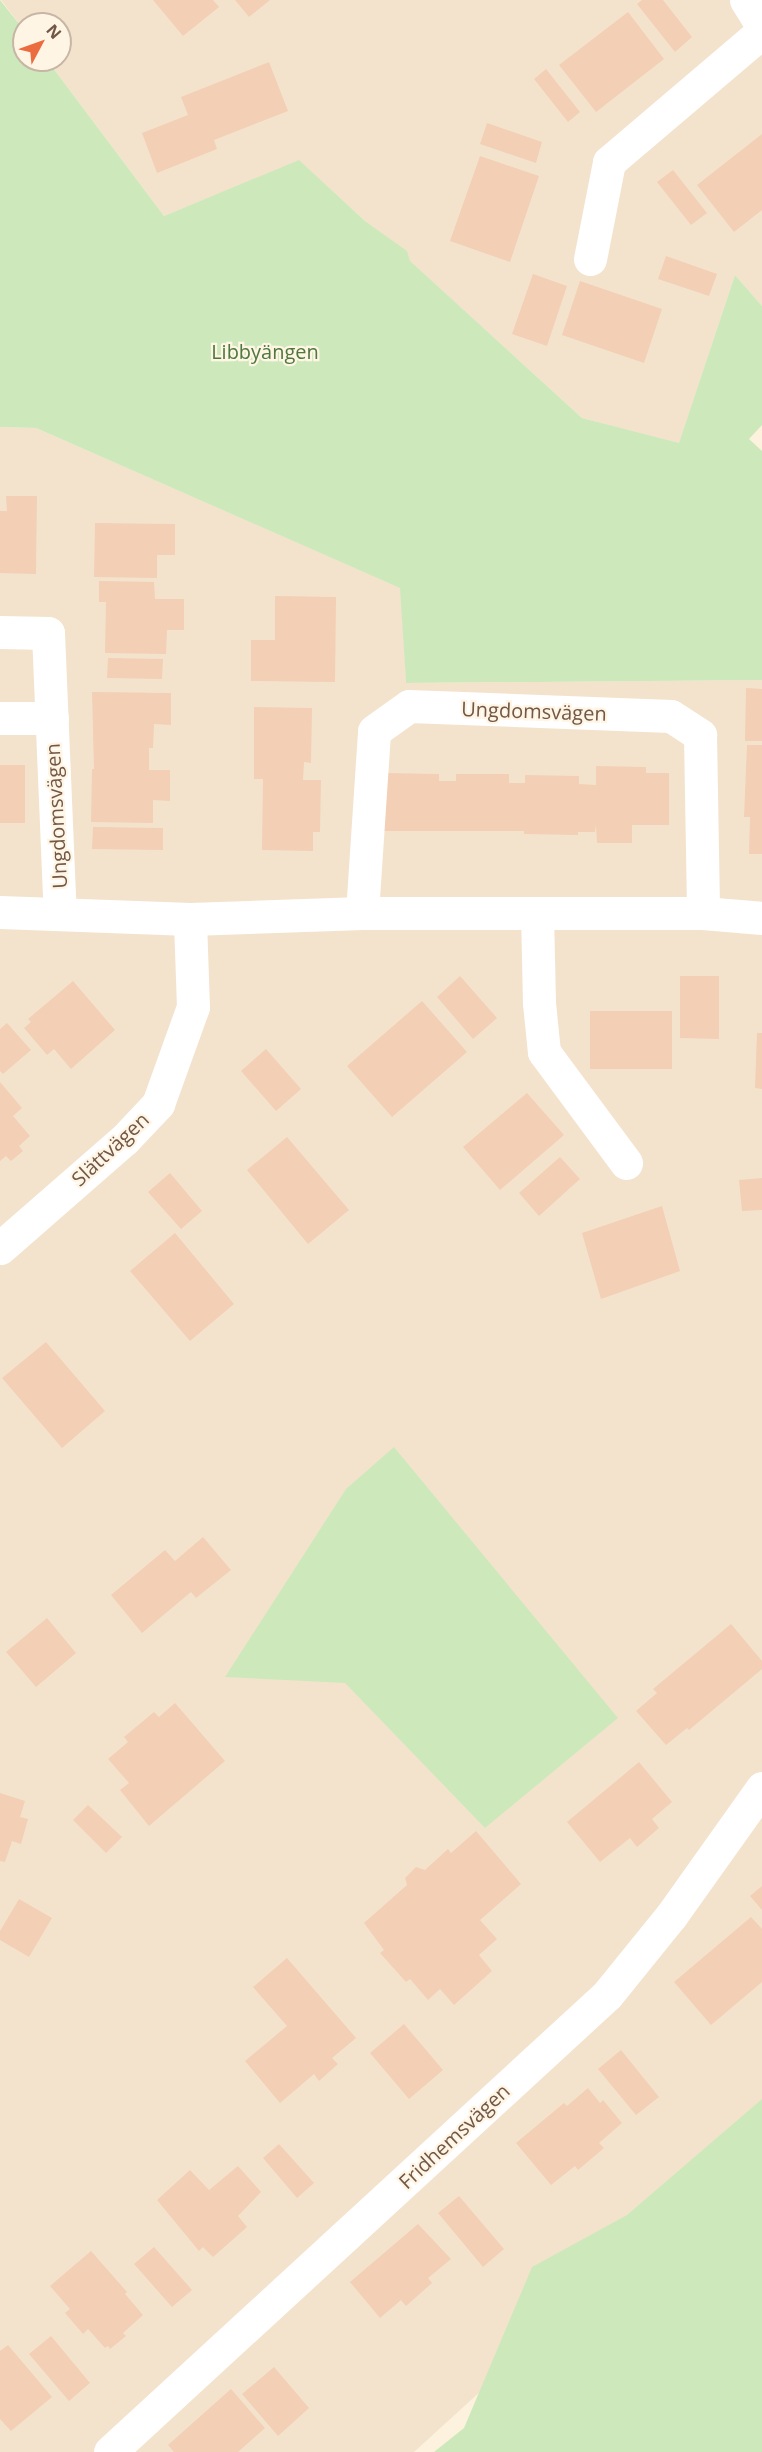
<!DOCTYPE html>
<html>
<head>
<meta charset="utf-8">
<style>
  body { margin:0 }
  #map { position:relative; width:762px; height:2452px; overflow:hidden; background:#fcf2dd; font-family:"Open Sans",sans-serif }
  div>[style] { position:absolute }
  .residential>* { inset:0; background:#f4e3cc }
  .green>* { inset:0; background:#cde9bc }
  .building>* { inset:0; background:#f2cfb5 }
  .minor>* { height:33px; margin:-16.5px; padding:0 16.5px; transform-origin:16.5px; border-radius:16.5px; background:#fff }
  span { translate:-50% -50%; white-space:nowrap; text-align:center; line-height:1.15; -webkit-text-stroke:4.5px #fff5e4; paint-order:stroke }
  .park-label { font-size:20px; color:#4d783e }
  .street-label { font-size:20px; color:#725746 }
  .north { position:absolute; left:12px; top:12px; width:60px; height:60px; box-sizing:border-box; background:#fff5e4; border:2px solid #c7b6a5; border-radius:50%; rotate:49deg; font-size:16px; font-weight:700; line-height:24px; text-align:center; color:#725746 }
  .north::after { content:''; display:block; margin:auto; width:21px; height:27px; background:#ea6c3f; clip-path:polygon(50% 0,100% 100%,50% 72%,0 100%) }
</style>
</head>
<body>
<div id="map">
  <div class="residential">
    <i style="clip-path:polygon(1px 0,762px 0,762px 306px,735px 275px,679px 444px,582px 418px,299px 161px,164px 216px,47px 60px,60px 60px,60px 24px,24px 24px,24px 30px)"></i>
    <i style="clip-path:polygon(0 427px,36px 428px,401px 588px,406px 683px,762px 680px,762px 2135px,414px 2452px,0 2452px)"></i>
  </div>
  <div class="green">
    <i style="clip-path:polygon(0 0,24px 30px,24px 60px,47px 60px,164px 216px,299px 160px,365px 221px,407px 251px,410px 261px,582px 418px,679px 443px,735px 275px,762px 306px,762px 425px,749px 439px,762px 451px,762px 680px,406px 683px,400px 588px,36px 428px,0 427px)"></i>
    <i style="clip-path:polygon(394px 1447px,618px 1718px,485px 1828px,345px 1683px,225px 1677px,346px 1489px)"></i>
    <i style="clip-path:polygon(762px 2099px,762px 2452px,434px 2452px,464px 2428px,532px 2267px,627px 2215px)"></i>
  </div>
  <div class="building">
    <i style="clip-path:polygon(153px 0,213px 0,219px 7px,183px 36px)"></i>
    <i style="clip-path:polygon(235px 0,270px 0,249px 17px)"></i>
    <i style="clip-path:polygon(642px 0,663px 0,692px 37px,675px 52px,637px 4px)"></i>
    <i style="clip-path:polygon(628px 12px,664px 59px,596px 112px,559px 65px)"></i>
    <i style="clip-path:polygon(269px 62px,288px 111px,214px 140px,217px 149px,157px 173px,142px 133px,188px 115px,181px 97px)"></i>
    <i style="clip-path:polygon(546px 69px,580px 112px,568px 122px,534px 79px)"></i>
    <i style="clip-path:polygon(487px 123px,542px 142px,536px 163px,480px 144px)"></i>
    <i style="clip-path:polygon(762px 134px,762px 210px,734px 232px,697px 185px)"></i>
    <i style="clip-path:polygon(480px 156px,539px 176px,510px 262px,450px 241px)"></i>
    <i style="clip-path:polygon(673px 170px,707px 213px,691px 225px,657px 182px)"></i>
    <i style="clip-path:polygon(666px 256px,717px 274px,709px 296px,658px 279px)"></i>
    <i style="clip-path:polygon(533px 274px,567px 286px,547px 346px,512px 334px)"></i>
    <i style="clip-path:polygon(580px 281px,662px 309px,644px 363px,562px 335px)"></i>
    <i style="clip-path:polygon(6px 496px,37px 496px,36px 574px,0 573px,0 511px,7px 511px)"></i>
    <i style="clip-path:polygon(95px 523px,175px 524px,175px 555px,157px 555px,157px 578px,94px 577px)"></i>
    <i style="clip-path:polygon(99px 581px,154px 582px,155px 599px,184px 599px,184px 630px,167px 630px,166px 654px,105px 653px,106px 602px,99px 602px)"></i>
    <i style="clip-path:polygon(275px 596px,336px 597px,335px 682px,251px 681px,251px 640px,275px 640px)"></i>
    <i style="clip-path:polygon(108px 658px,163px 659px,162px 679px,107px 678px)"></i>
    <i style="clip-path:polygon(746px 688px,762px 689px,762px 741px,745px 741px)"></i>
    <i style="clip-path:polygon(92px 692px,171px 693px,171px 725px,154px 724px,153px 748px,149px 748px,149px 770px,170px 770px,170px 801px,153px 800px,153px 823px,91px 822px,92px 769px,94px 769px)"></i>
    <i style="clip-path:polygon(254px 707px,312px 708px,311px 763px,304px 762px,303px 780px,321px 780px,320px 832px,313px 832px,313px 851px,262px 850px,263px 779px,254px 779px)"></i>
    <i style="clip-path:polygon(747px 745px,762px 745px,762px 854px,749px 854px,750px 817px,744px 817px)"></i>
    <i style="clip-path:polygon(0 765px,25px 765px,25px 823px,0 823px)"></i>
    <i style="clip-path:polygon(596px 766px,646px 767px,646px 773px,669px 773px,669px 825px,632px 825px,632px 843px,597px 843px,596px 825px,595px 832px,578px 832px,578px 835px,524px 834px,524px 831px,384px 831px,384px 773px,439px 774px,439px 781px,456px 781px,456px 774px,509px 774px,509px 783px,525px 783px,525px 775px,579px 776px,579px 784px,596px 785px)"></i>
    <i style="clip-path:polygon(93px 827px,163px 828px,163px 850px,92px 849px)"></i>
    <i style="clip-path:polygon(460px 976px,497px 1018px,473px 1039px,437px 997px)"></i>
    <i style="clip-path:polygon(680px 976px,719px 976px,719px 1039px,680px 1038px)"></i>
    <i style="clip-path:polygon(73px 981px,115px 1030px,71px 1069px,54px 1049px,47px 1055px,24px 1028px,31px 1022px,28px 1019px)"></i>
    <i style="clip-path:polygon(422px 1001px,467px 1052px,392px 1117px,347px 1066px)"></i>
    <i style="clip-path:polygon(590px 1011px,672px 1011px,672px 1069px,590px 1069px)"></i>
    <i style="clip-path:polygon(7px 1023px,31px 1050px,3px 1074px,0 1071px,0 1029px)"></i>
    <i style="clip-path:polygon(757px 1033px,762px 1033px,762px 1089px,755px 1088px)"></i>
    <i style="clip-path:polygon(266px 1049px,301px 1089px,276px 1111px,241px 1071px)"></i>
    <i style="clip-path:polygon(0 1082px,22px 1108px,13px 1116px,30px 1136px,19px 1146px,23px 1151px,11px 1161px,6px 1156px,0 1161px)"></i>
    <i style="clip-path:polygon(527px 1093px,564px 1135px,500px 1190px,463px 1147px)"></i>
    <i style="clip-path:polygon(287px 1137px,349px 1210px,308px 1244px,247px 1170px)"></i>
    <i style="clip-path:polygon(560px 1157px,580px 1179px,539px 1216px,519px 1193px)"></i>
    <i style="clip-path:polygon(170px 1173px,202px 1211px,181px 1229px,148px 1192px)"></i>
    <i style="clip-path:polygon(762px 1178px,762px 1210px,742px 1211px,739px 1180px)"></i>
    <i style="clip-path:polygon(662px 1206px,680px 1271px,601px 1299px,582px 1233px)"></i>
    <i style="clip-path:polygon(175px 1233px,234px 1304px,190px 1341px,130px 1271px)"></i>
    <i style="clip-path:polygon(46px 1342px,105px 1411px,62px 1448px,2px 1378px)"></i>
    <i style="clip-path:polygon(203px 1537px,231px 1570px,196px 1598px,191px 1592px,142px 1633px,111px 1595px,165px 1550px,175px 1561px)"></i>
    <i style="clip-path:polygon(47px 1618px,76px 1653px,36px 1687px,6px 1652px)"></i>
    <i style="clip-path:polygon(731px 1624px,762px 1661px,762px 1669px,689px 1730px,687px 1728px,666px 1745px,636px 1711px,657px 1693px,653px 1689px)"></i>
    <i style="clip-path:polygon(175px 1703px,225px 1761px,149px 1826px,120px 1790px,129px 1783px,108px 1759px,128px 1742px,124px 1737px,154px 1712px,159px 1717px)"></i>
    <i style="clip-path:polygon(639px 1762px,672px 1802px,652px 1819px,659px 1828px,637px 1847px,630px 1838px,600px 1862px,567px 1822px)"></i>
    <i style="clip-path:polygon(0 1793px,25px 1801px,20px 1817px,28px 1819px,21px 1844px,12px 1841px,5px 1862px,0 1861px)"></i>
    <i style="clip-path:polygon(88px 1805px,122px 1837px,106px 1853px,73px 1820px)"></i>
    <i style="clip-path:polygon(476px 1831px,521px 1884px,480px 1920px,497px 1939px,479px 1955px,492px 1971px,454px 2005px,440px 1989px,428px 2000px,410px 1979px,406px 1982px,380px 1953px,384px 1950px,364px 1923px,407px 1885px,405px 1878px,416px 1867px,425px 1870px,448px 1849px,451px 1853px)"></i>
    <i style="clip-path:polygon(762px 1886px,762px 1910px,750px 1896px)"></i>
    <i style="clip-path:polygon(19px 1899px,52px 1918px,29px 1957px,0 1940px,0 1931px)"></i>
    <i style="clip-path:polygon(751px 1917px,762px 1929px,762px 1982px,711px 2025px,674px 1982px)"></i>
    <i style="clip-path:polygon(287px 1958px,356px 2038px,332px 2058px,338px 2064px,319px 2081px,314px 2074px,280px 2103px,245px 2061px,287px 2026px,253px 1987px)"></i>
    <i style="clip-path:polygon(404px 2024px,443px 2070px,409px 2099px,370px 2053px)"></i>
    <i style="clip-path:polygon(621px 2050px,659px 2097px,636px 2115px,598px 2069px)"></i>
    <i style="clip-path:polygon(588px 2088px,600px 2103px,603px 2100px,622px 2123px,599px 2143px,604px 2148px,578px 2170px,575px 2166px,551px 2185px,516px 2143px,564px 2103px,567px 2106px)"></i>
    <i style="clip-path:polygon(279px 2144px,314px 2183px,297px 2198px,263px 2158px)"></i>
    <i style="clip-path:polygon(238px 2166px,261px 2192px,238px 2216px,247px 2227px,213px 2257px,203px 2247px,199px 2251px,157px 2200px,190px 2170px,209px 2190px)"></i>
    <i style="clip-path:polygon(459px 2196px,504px 2249px,483px 2267px,438px 2213px)"></i>
    <i style="clip-path:polygon(418px 2224px,451px 2259px,428px 2278px,432px 2283px,406px 2306px,401px 2300px,380px 2318px,350px 2282px)"></i>
    <i style="clip-path:polygon(154px 2247px,192px 2290px,172px 2307px,134px 2264px)"></i>
    <i style="clip-path:polygon(91px 2251px,127px 2292px,125px 2294px,143px 2315px,123px 2333px,126px 2336px,110px 2349px,108px 2346px,105px 2348px,88px 2329px,83px 2334px,65px 2313px,70px 2309px,50px 2286px)"></i>
    <i style="clip-path:polygon(51px 2336px,90px 2383px,69px 2401px,29px 2354px)"></i>
    <i style="clip-path:polygon(8px 2345px,52px 2397px,11px 2431px,0 2419px,0 2351px)"></i>
    <i style="clip-path:polygon(274px 2367px,309px 2408px,278px 2436px,242px 2394px)"></i>
    <i style="clip-path:polygon(231px 2389px,265px 2428px,238px 2452px,174px 2452px,168px 2445px)"></i>
  </div>
  <div class="minor">
    <i style="left:746px;top:0;width:31px;rotate:58deg"></i>
    <i style="left:590px;top:259px;width:99px;rotate:-78.9deg"></i>
    <i style="left:609px;top:162px;width:201px;rotate:-40.4deg"></i>
    <i style="left:0;top:632px;width:48px;rotate:1.2deg"></i>
    <i style="left:48px;top:633px;width:281px;rotate:87.6deg"></i>
    <i style="left:0;top:718px;width:52px"></i>
    <i style="left:0;top:912px;width:190px;rotate:2.1deg"></i>
    <i style="left:190px;top:919px;width:172px;rotate:-2deg"></i>
    <i style="left:362px;top:913px;width:341px"></i>
    <i style="left:703px;top:913px;width:59px;rotate:4.8deg"></i>
    <i style="left:362px;top:913px;width:182px;rotate:-86.2deg"></i>
    <i style="left:374px;top:731px;width:43px;rotate:-35.5deg"></i>
    <i style="left:409px;top:706px;width:262px;rotate:2.2deg"></i>
    <i style="left:671px;top:716px;width:35px;rotate:33deg"></i>
    <i style="left:700px;top:735px;width:178px;rotate:89deg"></i>
    <i style="left:537px;top:914px;width:89px;rotate:88.7deg"></i>
    <i style="left:539px;top:1003px;width:49px;rotate:84.2deg"></i>
    <i style="left:544px;top:1052px;width:138px;rotate:53.5deg"></i>
    <i style="left:0;top:1248px;width:164px;rotate:-41.1deg"></i>
    <i style="left:124px;top:1140px;width:50px;rotate:-46.6deg"></i>
    <i style="left:158px;top:1104px;width:103px;rotate:-70.2deg"></i>
    <i style="left:193px;top:1007px;width:88px;rotate:-92deg"></i>
    <i style="left:110px;top:2452px;width:675px;rotate:-42.6deg"></i>
    <i style="left:607px;top:1995px;width:102px;rotate:-51deg"></i>
    <i style="left:671px;top:1916px;width:157px;rotate:-54.6deg"></i>
  </div>
  <div class="park-label">
    <span style="left:265px;top:351px">Libbyängen</span>
  </div>
  <div class="street-label">
    <span style="left:534px;top:711px;rotate:2deg">Ungdomsvägen</span>
    <span style="left:56px;top:816px;rotate:-93deg">Ungdomsvägen</span>
    <span style="left:110px;top:1149px;rotate:-43deg">Slättvägen</span>
    <span style="left:454px;top:2136px;rotate:-43deg">Fridhemsvägen</span>
  </div>
  <div class="north">N</div>
</div>
</body>
</html>
